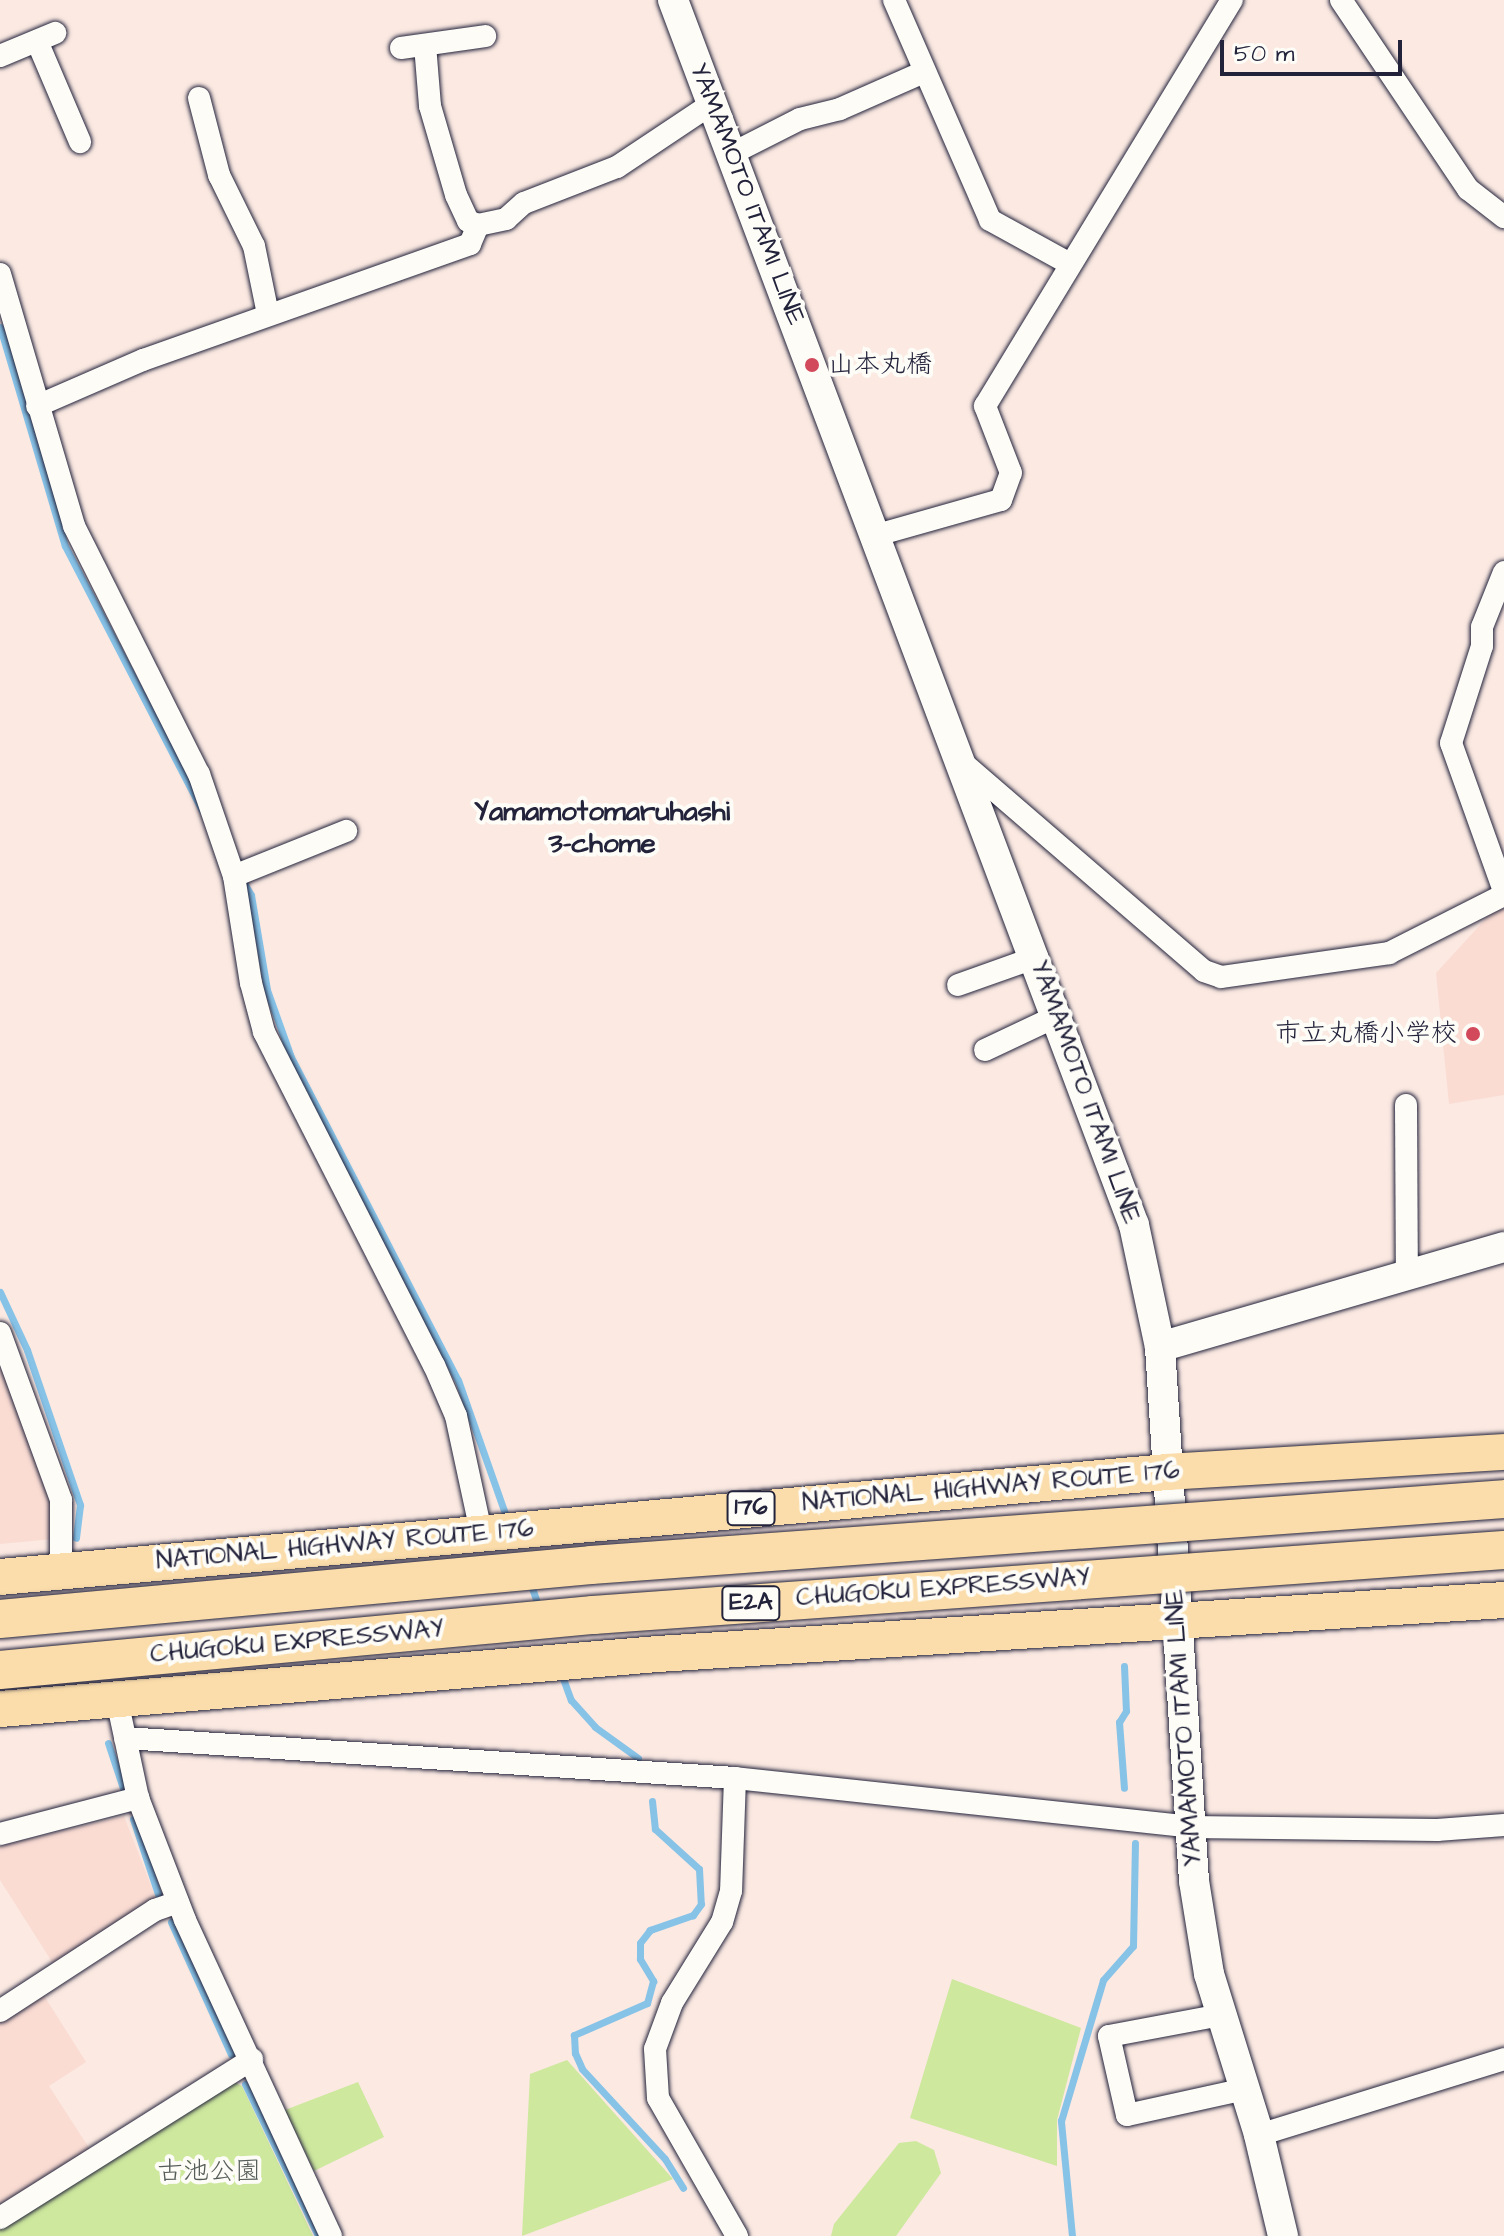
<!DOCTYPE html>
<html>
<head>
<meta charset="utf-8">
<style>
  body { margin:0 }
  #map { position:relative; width:1504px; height:2236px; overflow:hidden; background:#fbe9e2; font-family:"Architects Daughter","Klee One",sans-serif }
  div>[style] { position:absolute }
  .built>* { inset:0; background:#fadcd3 }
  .green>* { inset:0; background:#cee89e }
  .stream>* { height:7px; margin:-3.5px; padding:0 3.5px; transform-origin:3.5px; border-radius:3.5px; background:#87c2e7 }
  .roads { filter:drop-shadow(0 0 2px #22223b) drop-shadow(0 0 2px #22223b) }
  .minor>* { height:22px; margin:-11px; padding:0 11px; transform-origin:11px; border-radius:11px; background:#fdfcf7 }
  .secondary>* { height:30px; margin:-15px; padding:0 15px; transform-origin:15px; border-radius:15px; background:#fdfcf7 }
  .trunk>* { height:36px; margin:-18px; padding:0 18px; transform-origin:18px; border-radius:18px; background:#fbddab }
  .bridges { filter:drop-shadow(0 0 2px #22223b) drop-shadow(0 0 2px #22223b) }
  .motorway-bridge>* { height:38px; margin:-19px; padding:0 19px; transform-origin:19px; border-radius:19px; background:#fbddab }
  .dots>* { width:22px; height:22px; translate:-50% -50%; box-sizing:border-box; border:4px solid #fdfcf7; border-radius:50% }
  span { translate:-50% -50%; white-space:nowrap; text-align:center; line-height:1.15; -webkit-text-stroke:8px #fdfcf7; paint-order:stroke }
  .shield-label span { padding:2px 6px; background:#fdfcf7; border:2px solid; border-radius:6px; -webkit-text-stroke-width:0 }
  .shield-label { font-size:24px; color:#22223b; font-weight:700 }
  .street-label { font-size:26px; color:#22223b }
  .poi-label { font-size:26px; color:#22223b }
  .left { translate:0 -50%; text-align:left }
  .right { translate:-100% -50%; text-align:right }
  .park-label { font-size:26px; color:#565d59 }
  .neighbourhood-label { font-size:28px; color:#22223b; font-weight:700 }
  .scale { position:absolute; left:1220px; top:40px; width:182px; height:36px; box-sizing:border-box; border:4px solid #22223b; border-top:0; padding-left:10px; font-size:24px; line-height:28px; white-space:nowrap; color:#22223b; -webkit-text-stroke:6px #fdfcf7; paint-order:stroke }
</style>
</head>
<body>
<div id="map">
  <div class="built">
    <i style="clip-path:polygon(1504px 908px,1504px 1095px,1449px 1104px,1436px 973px,1492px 912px)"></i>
    <i style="clip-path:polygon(0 1349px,55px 1508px,53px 1539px,0 1544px)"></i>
    <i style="clip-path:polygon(124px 1816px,156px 1898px,54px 1965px,0 1880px,0 1846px)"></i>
    <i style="clip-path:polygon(43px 1994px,86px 2062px,49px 2086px,91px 2151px,0 2209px,0 2021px)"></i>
  </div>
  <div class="green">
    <i style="clip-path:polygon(952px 1979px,1081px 2028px,1057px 2120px,1057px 2166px,910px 2118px)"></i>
    <i style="clip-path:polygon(567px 2060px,673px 2179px,522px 2236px,530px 2074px)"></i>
    <i style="clip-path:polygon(232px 2081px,242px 2086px,313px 2236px,0 2236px,0 2226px)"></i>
    <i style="clip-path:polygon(358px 2082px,384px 2137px,314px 2171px,285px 2110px)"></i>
    <i style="clip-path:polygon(916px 2141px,934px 2150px,941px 2173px,896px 2236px,831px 2236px,834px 2224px,899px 2143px)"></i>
  </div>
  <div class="stream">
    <i style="left:0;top:327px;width:228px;rotate:73.5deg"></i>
    <i style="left:65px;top:546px;width:297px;rotate:62.6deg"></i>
    <i style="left:244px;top:883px;width:14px;rotate:60deg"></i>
    <i style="left:251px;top:895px;width:96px;rotate:80.4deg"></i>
    <i style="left:267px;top:990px;width:71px;rotate:70.3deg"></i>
    <i style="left:291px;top:1057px;width:364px;rotate:62.7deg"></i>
    <i style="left:458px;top:1380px;width:151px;rotate:70.6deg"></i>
    <i style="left:0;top:1292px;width:64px;rotate:65deg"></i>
    <i style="left:27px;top:1350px;width:164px;rotate:71.1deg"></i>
    <i style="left:80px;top:1505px;width:33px;rotate:97deg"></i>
    <i style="left:530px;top:1582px;width:28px;rotate:71deg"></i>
    <i style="left:1124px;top:1666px;width:45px;rotate:87.5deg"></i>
    <i style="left:1126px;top:1711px;width:13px;rotate:122deg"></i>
    <i style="left:1119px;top:1722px;width:66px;rotate:85.7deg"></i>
    <i style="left:561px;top:1673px;width:29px;rotate:70deg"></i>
    <i style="left:571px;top:1700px;width:36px;rotate:48deg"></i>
    <i style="left:595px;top:1727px;width:53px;rotate:35.8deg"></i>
    <i style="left:108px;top:1743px;width:47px;rotate:71.6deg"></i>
    <i style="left:652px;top:1801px;width:28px;rotate:84deg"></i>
    <i style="left:655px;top:1829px;width:59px;rotate:42.3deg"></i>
    <i style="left:699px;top:1869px;width:35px;rotate:87deg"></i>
    <i style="left:701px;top:1904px;width:14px;rotate:126deg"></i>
    <i style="left:693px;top:1915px;width:46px;rotate:160.8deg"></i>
    <i style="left:650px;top:1930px;width:16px;rotate:128deg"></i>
    <i style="left:640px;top:1943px;width:16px;rotate:90deg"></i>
    <i style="left:640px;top:1959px;width:26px;rotate:59deg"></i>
    <i style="left:653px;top:1981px;width:23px;rotate:105deg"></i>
    <i style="left:647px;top:2003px;width:80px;rotate:156.3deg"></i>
    <i style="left:574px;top:2035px;width:18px;rotate:87deg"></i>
    <i style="left:575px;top:2053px;width:17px;rotate:66deg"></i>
    <i style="left:582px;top:2069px;width:122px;rotate:47.3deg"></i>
    <i style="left:665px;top:2159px;width:34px;rotate:58deg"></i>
    <i style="left:133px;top:1819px;width:79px;rotate:71.6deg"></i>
    <i style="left:171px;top:1922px;width:145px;rotate:65.6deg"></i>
    <i style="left:245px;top:2084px;width:169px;rotate:64.3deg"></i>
    <i style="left:1072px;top:2236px;width:116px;rotate:-95.5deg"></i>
    <i style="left:1061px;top:2121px;width:147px;rotate:-73.4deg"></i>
    <i style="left:1103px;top:1980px;width:45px;rotate:-48.6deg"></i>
    <i style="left:1133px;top:1946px;width:103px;rotate:-88.9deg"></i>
  </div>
  <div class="roads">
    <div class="minor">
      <i style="left:894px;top:0;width:240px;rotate:66.4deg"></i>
      <i style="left:990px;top:220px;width:91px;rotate:28.8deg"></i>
      <i style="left:1341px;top:0;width:228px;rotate:56.1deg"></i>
      <i style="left:1468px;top:189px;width:46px;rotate:37.9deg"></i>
      <i style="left:37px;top:41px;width:110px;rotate:66.9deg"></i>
      <i style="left:425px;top:45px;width:61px;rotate:85.3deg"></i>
      <i style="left:430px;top:106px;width:93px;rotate:73.7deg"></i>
      <i style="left:456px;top:195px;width:29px;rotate:65deg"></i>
      <i style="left:468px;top:221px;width:11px;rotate:22deg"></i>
      <i style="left:478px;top:225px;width:29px;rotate:-12deg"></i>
      <i style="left:506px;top:219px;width:24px;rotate:-42deg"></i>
      <i style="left:524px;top:203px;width:100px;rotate:-21.2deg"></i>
      <i style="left:617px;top:167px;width:115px;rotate:-33.7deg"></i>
      <i style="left:401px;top:48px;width:85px;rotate:-8.1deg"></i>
      <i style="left:0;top:56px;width:60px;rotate:-22.7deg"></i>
      <i style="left:199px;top:98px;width:80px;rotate:75.4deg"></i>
      <i style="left:219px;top:175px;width:79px;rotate:63.8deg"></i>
      <i style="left:254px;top:246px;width:69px;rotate:78.4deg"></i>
      <i style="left:731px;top:154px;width:77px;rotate:-26.9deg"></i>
      <i style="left:800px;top:119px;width:41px;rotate:-14deg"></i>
      <i style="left:840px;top:109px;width:92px;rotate:-23.8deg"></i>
      <i style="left:0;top:274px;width:263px;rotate:73.6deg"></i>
      <i style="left:74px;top:526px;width:278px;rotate:63.3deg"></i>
      <i style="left:199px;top:774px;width:108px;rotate:71.1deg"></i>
      <i style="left:234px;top:876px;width:121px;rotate:-21.9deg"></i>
      <i style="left:37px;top:406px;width:116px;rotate:-23.5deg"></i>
      <i style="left:143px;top:360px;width:347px;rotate:-19.5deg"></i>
      <i style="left:470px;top:244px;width:21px;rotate:-67deg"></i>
      <i style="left:877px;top:535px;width:129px;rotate:-15.8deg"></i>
      <i style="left:1001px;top:500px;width:29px;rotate:-70deg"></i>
      <i style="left:1011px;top:473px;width:72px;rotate:-111.2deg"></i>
      <i style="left:985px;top:406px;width:475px;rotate:-58.7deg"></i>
      <i style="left:1504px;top:572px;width:59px;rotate:111.8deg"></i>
      <i style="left:1482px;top:627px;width:19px;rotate:90deg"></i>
      <i style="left:1482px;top:646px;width:102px;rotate:107.7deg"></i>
      <i style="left:1451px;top:743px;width:157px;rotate:70.3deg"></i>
      <i style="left:963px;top:763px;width:318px;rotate:40.8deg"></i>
      <i style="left:1204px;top:971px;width:18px;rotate:19deg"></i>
      <i style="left:1221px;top:977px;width:170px;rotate:-8.1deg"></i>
      <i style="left:1389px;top:953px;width:129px;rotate:-26.8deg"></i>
      <i style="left:234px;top:876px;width:108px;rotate:81deg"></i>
      <i style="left:251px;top:983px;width:51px;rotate:75.1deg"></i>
      <i style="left:264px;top:1032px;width:374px;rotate:63deg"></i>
      <i style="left:434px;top:1365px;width:56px;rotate:66.7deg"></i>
      <i style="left:456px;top:1416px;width:119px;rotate:77.8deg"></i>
      <i style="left:958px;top:985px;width:84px;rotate:-19.5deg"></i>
      <i style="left:985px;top:1050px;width:82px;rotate:-25.3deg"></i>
      <i style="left:1406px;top:1105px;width:170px;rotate:89.7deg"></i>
      <i style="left:0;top:1333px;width:178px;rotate:69.9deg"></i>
      <i style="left:61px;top:1500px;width:71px;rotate:90deg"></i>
      <i style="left:117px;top:1700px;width:100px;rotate:77.9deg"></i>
      <i style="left:138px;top:1798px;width:131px;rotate:68.9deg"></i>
      <i style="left:185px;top:1920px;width:348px;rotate:65.2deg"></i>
      <i style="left:125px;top:1738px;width:611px;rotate:3.75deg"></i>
      <i style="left:735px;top:1778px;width:458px;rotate:6.1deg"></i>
      <i style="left:1190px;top:1827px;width:247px;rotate:0.7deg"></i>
      <i style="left:1437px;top:1830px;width:67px;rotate:-4.3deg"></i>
      <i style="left:735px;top:1778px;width:113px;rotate:92deg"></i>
      <i style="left:731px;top:1891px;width:32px;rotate:106deg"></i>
      <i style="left:722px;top:1922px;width:95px;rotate:121.7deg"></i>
      <i style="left:672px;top:2003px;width:49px;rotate:110.3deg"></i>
      <i style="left:655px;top:2049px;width:49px;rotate:86.5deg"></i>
      <i style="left:658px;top:2098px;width:159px;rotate:60.2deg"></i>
      <i style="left:0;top:1834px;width:143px;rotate:-14.6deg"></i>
      <i style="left:0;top:2011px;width:185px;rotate:-33.1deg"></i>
      <i style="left:155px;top:1910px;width:24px;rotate:-19deg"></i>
      <i style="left:1221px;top:2015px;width:114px;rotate:169.4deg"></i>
      <i style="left:1109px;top:2036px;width:81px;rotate:77.2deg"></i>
      <i style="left:1127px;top:2115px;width:121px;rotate:-12.4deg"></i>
      <i style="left:1259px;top:2135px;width:257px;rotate:-17.2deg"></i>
      <i style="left:0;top:2218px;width:298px;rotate:-32.2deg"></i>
    </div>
    <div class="secondary">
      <i style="left:673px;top:0;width:1309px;rotate:69.38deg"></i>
      <i style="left:1134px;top:1225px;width:125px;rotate:78deg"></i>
      <i style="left:1160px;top:1347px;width:535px;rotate:86.36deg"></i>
      <i style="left:1194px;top:1881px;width:94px;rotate:80.8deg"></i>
      <i style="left:1209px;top:1974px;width:169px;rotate:72.7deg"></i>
      <i style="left:1259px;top:2135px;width:104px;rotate:76.6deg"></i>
      <i style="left:1160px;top:1347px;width:358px;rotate:-16.2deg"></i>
    </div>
    <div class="trunk">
      <i style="left:0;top:1577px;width:1172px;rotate:-5.14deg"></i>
      <i style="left:1167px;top:1472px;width:338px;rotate:-3.4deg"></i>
      <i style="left:0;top:1709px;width:660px;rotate:-4.78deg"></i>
      <i style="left:658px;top:1654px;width:848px;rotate:-3.65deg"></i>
    </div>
  </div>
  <div class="bridges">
    <div class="motorway-bridge">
      <i style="left:0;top:1619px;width:593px;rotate:-5.22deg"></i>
      <i style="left:591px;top:1565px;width:915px;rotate:-4.13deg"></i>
      <i style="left:0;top:1670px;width:596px;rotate:-5.3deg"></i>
      <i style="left:593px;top:1615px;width:913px;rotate:-4.08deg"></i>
    </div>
  </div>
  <div class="dots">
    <i style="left:812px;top:365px;background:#d1495b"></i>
    <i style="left:1473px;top:1034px;background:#d1495b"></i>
  </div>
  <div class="shield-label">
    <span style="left:751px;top:1508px">176</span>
    <span style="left:751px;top:1603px">E2A</span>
  </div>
  <div class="street-label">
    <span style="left:747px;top:194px;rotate:69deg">YAMAMOTO ITAMI LINE</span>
    <span style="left:1085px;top:1092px;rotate:70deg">YAMAMOTO ITAMI LINE</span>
    <span style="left:991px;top:1487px;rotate:-5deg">NATIONAL HIGHWAY ROUTE 176</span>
    <span style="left:345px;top:1545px;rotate:-5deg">NATIONAL HIGHWAY ROUTE 176</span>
    <span style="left:943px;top:1588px;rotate:-4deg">CHUGOKU EXPRESSWAY</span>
    <span style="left:297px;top:1642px;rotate:-5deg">CHUGOKU EXPRESSWAY</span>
    <span style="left:1184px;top:1728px;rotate:-94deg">YAMAMOTO ITAMI LINE</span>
  </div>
  <div class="poi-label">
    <span class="left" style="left:828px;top:365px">山本丸橋</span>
    <span class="right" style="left:1457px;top:1034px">市立丸橋小学校</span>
  </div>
  <div class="park-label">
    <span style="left:209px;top:2172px">古池公園</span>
  </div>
  <div class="neighbourhood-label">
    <span style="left:602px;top:828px">Yamamotomaruhashi<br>3-chome</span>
  </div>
  <div class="scale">50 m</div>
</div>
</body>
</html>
